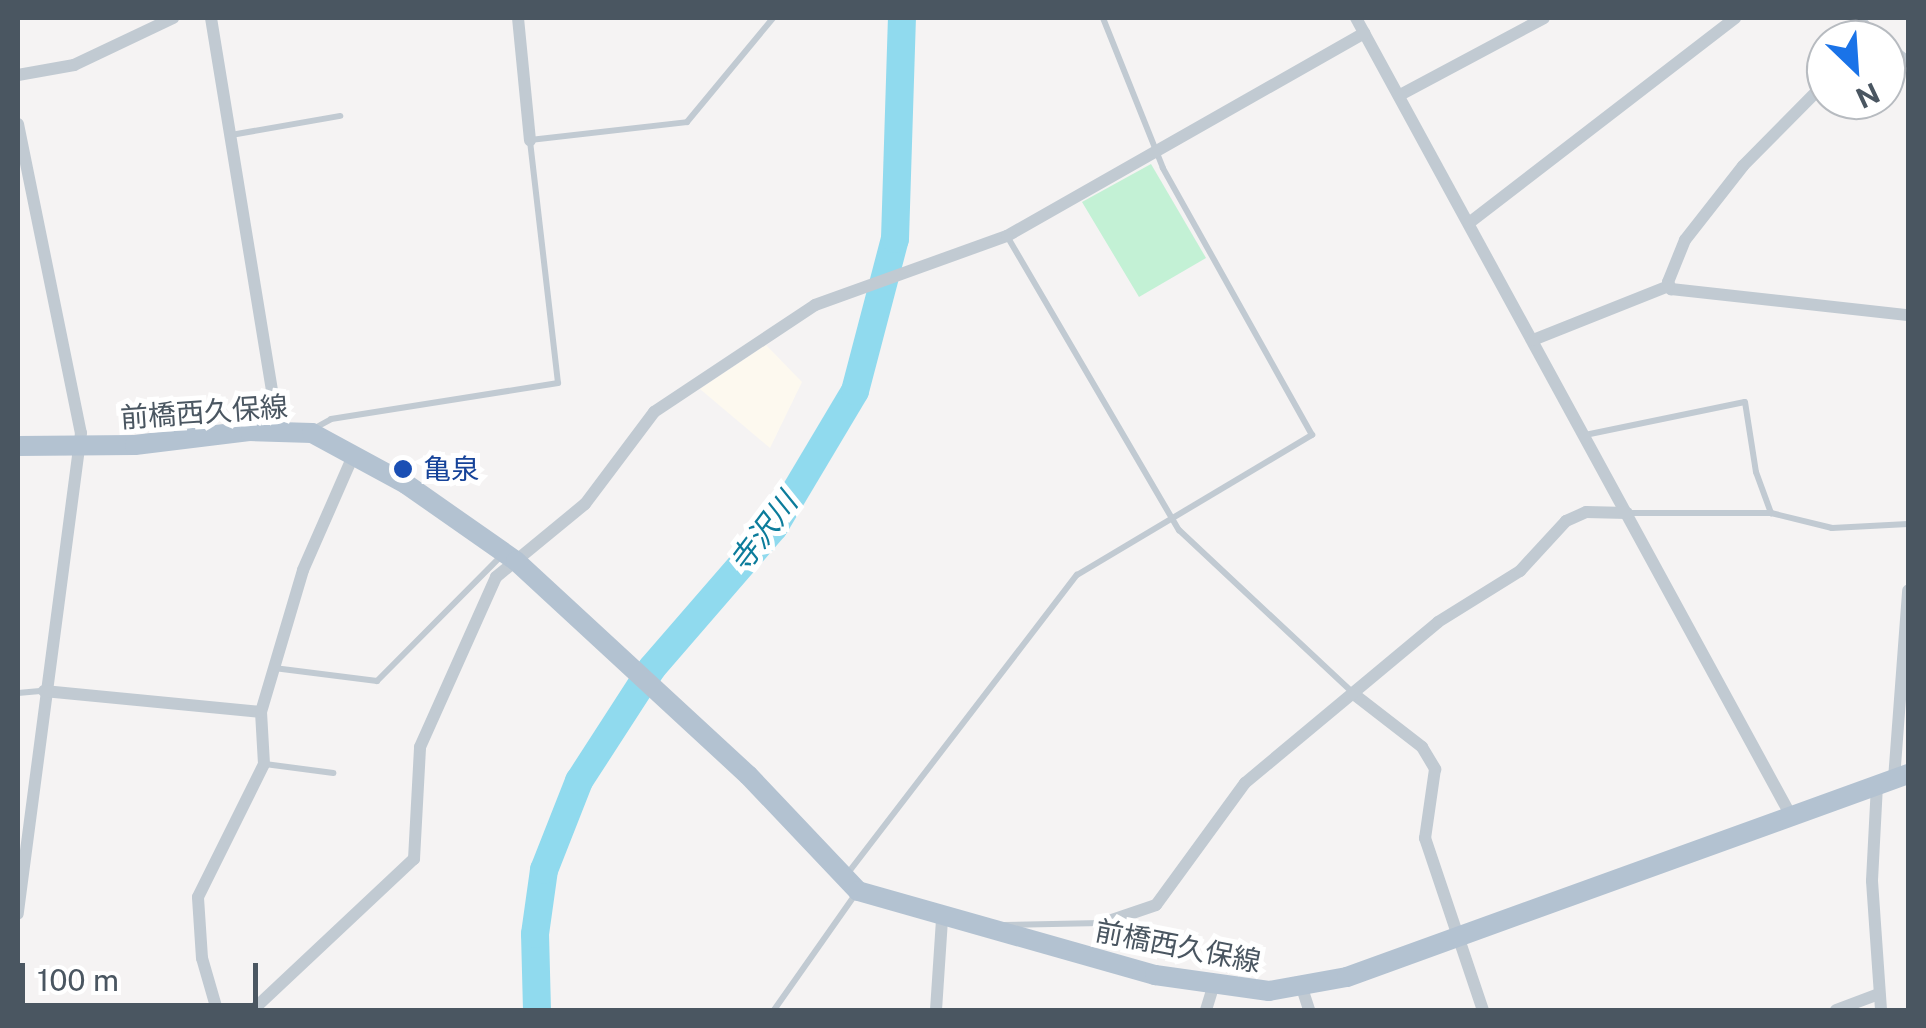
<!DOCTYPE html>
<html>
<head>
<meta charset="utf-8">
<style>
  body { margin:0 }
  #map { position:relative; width:1926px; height:1028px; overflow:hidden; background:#f5f3f3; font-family:"Public Sans","Noto Sans JP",sans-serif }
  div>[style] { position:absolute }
  .commercial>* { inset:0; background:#fdf9ef }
  .green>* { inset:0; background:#c3f1d5 }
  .river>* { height:28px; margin:-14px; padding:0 14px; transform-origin:14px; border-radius:14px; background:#90daee }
  .lane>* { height:6px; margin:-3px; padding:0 3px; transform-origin:3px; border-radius:3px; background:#c1cad2 }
  .street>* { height:12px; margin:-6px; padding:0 6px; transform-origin:6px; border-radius:6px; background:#c1cad2 }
  .primary>* { height:20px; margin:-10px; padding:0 10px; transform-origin:10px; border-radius:10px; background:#b3c2d1 }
  .dots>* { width:28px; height:28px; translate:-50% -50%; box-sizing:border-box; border:5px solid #fff; border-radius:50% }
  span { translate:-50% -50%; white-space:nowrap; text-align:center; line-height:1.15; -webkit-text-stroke:10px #fff; paint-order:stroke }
  .street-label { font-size:28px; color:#4a5661 }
  .transit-label { font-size:28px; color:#164399 }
  .left { translate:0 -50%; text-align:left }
  .water-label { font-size:30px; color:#0c7c9b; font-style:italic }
  .frame { position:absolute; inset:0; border:20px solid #4a5661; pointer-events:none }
  .north { position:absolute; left:1806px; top:20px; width:100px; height:100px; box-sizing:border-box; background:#fff; border:2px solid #b7bbc0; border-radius:50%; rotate:155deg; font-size:28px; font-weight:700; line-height:40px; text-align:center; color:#4a5661 }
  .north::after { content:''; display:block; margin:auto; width:35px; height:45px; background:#1a73e8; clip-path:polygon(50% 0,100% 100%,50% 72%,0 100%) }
  .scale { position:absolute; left:20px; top:963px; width:238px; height:45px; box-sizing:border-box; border:5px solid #4a5661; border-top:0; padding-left:12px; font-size:30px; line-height:35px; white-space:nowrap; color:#4a5661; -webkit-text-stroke:8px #fff; paint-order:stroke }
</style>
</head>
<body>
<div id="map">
  <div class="commercial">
    <i style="clip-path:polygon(766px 345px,802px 382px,770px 448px,700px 389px)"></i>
  </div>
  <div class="green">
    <i style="clip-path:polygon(1151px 164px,1206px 258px,1139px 297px,1082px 202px)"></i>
  </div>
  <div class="river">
    <i style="left:537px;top:1010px;width:76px;rotate:-91.5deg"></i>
    <i style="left:535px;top:934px;width:65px;rotate:-82deg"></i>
    <i style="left:544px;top:870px;width:96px;rotate:-68.5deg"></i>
    <i style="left:579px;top:781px;width:135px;rotate:-57.1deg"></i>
    <i style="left:652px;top:668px;width:186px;rotate:-49.1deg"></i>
    <i style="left:774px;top:527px;width:158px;rotate:-59.2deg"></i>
    <i style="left:855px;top:391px;width:157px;rotate:-75.3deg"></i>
    <i style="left:895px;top:239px;width:221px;rotate:-88.2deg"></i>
  </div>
  <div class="lane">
    <i style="left:231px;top:135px;width:111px;rotate:-9.9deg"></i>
    <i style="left:1007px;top:236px;width:341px;rotate:59.7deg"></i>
    <i style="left:1179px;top:530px;width:240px;rotate:43.1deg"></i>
    <i style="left:315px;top:428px;width:18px;rotate:-29deg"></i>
    <i style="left:331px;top:419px;width:230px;rotate:-9deg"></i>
    <i style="left:558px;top:383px;width:245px;rotate:-96.6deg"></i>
    <i style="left:530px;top:140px;width:158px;rotate:-6.5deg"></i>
    <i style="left:687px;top:122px;width:135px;rotate:-50.4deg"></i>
    <i style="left:1585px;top:435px;width:163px;rotate:-11.7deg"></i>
    <i style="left:1745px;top:402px;width:71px;rotate:81.1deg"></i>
    <i style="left:1756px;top:472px;width:44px;rotate:69.9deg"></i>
    <i style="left:1629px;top:513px;width:142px"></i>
    <i style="left:1771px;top:513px;width:63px;rotate:13.8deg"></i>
    <i style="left:1832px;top:528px;width:76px;rotate:-3deg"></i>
    <i style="left:274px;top:668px;width:104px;rotate:7.2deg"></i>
    <i style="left:377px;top:681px;width:176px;rotate:-45.2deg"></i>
    <i style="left:18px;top:693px;width:25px;rotate:-5deg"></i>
    <i style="left:265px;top:764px;width:69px;rotate:7.5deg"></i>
    <i style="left:848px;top:873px;width:376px;rotate:-52.5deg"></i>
    <i style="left:1077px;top:575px;width:274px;rotate:-30.8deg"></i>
    <i style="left:1312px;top:435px;width:306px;rotate:-119.2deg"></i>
    <i style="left:1163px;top:168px;width:162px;rotate:-111.8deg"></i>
    <i style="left:1004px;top:925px;width:97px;rotate:-1.2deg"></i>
    <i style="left:774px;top:1010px;width:144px;rotate:-54.9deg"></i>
  </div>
  <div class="street">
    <i style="left:211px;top:18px;width:419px;rotate:80.7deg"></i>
    <i style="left:518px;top:18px;width:123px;rotate:84.4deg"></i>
    <i style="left:1356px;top:18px;width:907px;rotate:61.4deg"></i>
    <i style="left:1857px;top:18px;width:31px;rotate:45deg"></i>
    <i style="left:1886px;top:45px;width:28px;rotate:39deg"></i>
    <i style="left:18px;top:75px;width:57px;rotate:-10.1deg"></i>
    <i style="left:74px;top:65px;width:110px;rotate:-25.4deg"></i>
    <i style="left:1826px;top:82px;width:118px;rotate:134.7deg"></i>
    <i style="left:1743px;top:166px;width:94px;rotate:128.1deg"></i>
    <i style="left:1685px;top:240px;width:45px;rotate:112deg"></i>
    <i style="left:1668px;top:282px;width:8px;rotate:67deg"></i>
    <i style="left:1671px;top:289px;width:238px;rotate:6.3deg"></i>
    <i style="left:1400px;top:95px;width:163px;rotate:-28.1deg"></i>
    <i style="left:18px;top:124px;width:315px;rotate:78.5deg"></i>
    <i style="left:81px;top:433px;width:485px;rotate:97.5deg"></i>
    <i style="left:1469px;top:223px;width:336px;rotate:-37.6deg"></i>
    <i style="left:1533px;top:340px;width:146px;rotate:-21.7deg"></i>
    <i style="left:44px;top:691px;width:218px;rotate:5.5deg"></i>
    <i style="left:1355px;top:695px;width:85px;rotate:37.8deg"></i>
    <i style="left:1422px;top:747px;width:26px;rotate:59deg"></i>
    <i style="left:1435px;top:769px;width:70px;rotate:98.2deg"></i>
    <i style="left:1425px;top:838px;width:182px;rotate:71.4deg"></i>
    <i style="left:1894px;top:779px;width:189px;rotate:-85.7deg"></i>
    <i style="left:1877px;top:785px;width:96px;rotate:93deg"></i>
    <i style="left:1872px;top:881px;width:129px;rotate:86deg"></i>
    <i style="left:1103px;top:923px;width:56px;rotate:-18.8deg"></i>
    <i style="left:1156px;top:905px;width:151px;rotate:-53.9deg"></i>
    <i style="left:1245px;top:783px;width:251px;rotate:-39.8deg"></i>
    <i style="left:1438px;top:622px;width:97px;rotate:-31.9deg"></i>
    <i style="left:1520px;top:571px;width:68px;rotate:-47.4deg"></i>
    <i style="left:1566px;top:521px;width:22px;rotate:-24deg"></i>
    <i style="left:1586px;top:512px;width:41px;rotate:1.4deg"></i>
    <i style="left:1302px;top:988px;width:23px;rotate:72deg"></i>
    <i style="left:217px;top:1010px;width:54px;rotate:-106.1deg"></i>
    <i style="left:202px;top:958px;width:61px;rotate:-93.8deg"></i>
    <i style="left:198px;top:897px;width:148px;rotate:-63.6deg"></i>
    <i style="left:264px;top:764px;width:52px;rotate:-93.3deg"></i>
    <i style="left:261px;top:712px;width:148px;rotate:-73.5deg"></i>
    <i style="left:303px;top:570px;width:127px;rotate:-66.3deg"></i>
    <i style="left:253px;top:1010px;width:221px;rotate:-43.2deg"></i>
    <i style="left:414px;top:859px;width:112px;rotate:-86.9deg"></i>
    <i style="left:420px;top:747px;width:186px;rotate:-65.9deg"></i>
    <i style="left:496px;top:577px;width:115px;rotate:-39.4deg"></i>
    <i style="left:585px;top:504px;width:115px;rotate:-53.1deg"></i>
    <i style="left:654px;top:412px;width:193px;rotate:-33.6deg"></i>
    <i style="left:815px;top:305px;width:204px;rotate:-19.8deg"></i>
    <i style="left:1007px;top:236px;width:411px;rotate:-29.6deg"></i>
    <i style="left:936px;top:1010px;width:91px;rotate:-86.2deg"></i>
    <i style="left:1206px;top:1010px;width:27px;rotate:-73deg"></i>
    <i style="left:1836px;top:1010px;width:46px;rotate:-20.4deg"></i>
  </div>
  <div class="primary">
    <i style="left:18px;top:446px;width:117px;rotate:-0.5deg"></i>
    <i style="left:135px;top:445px;width:115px;rotate:-7deg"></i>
    <i style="left:249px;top:431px;width:63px;rotate:1.8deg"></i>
    <i style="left:312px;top:433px;width:107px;rotate:28.5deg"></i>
    <i style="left:406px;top:484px;width:134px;rotate:35deg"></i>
    <i style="left:516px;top:561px;width:316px;rotate:42.7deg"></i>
    <i style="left:748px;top:775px;width:160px;rotate:46.5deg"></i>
    <i style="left:858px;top:891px;width:309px;rotate:15.8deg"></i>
    <i style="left:1155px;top:975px;width:115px;rotate:8deg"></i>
    <i style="left:1269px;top:991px;width:79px;rotate:-10.2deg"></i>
    <i style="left:1347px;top:977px;width:597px;rotate:-19.89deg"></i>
  </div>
  <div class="dots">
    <i style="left:403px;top:469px;background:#1a4fb4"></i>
  </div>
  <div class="street-label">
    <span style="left:204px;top:412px;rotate:-4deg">前橋西久保線</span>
    <span style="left:1178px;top:946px;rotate:11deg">前橋西久保線</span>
  </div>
  <div class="transit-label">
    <span class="left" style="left:423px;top:469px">亀泉</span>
  </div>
  <div class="water-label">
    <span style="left:763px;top:532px;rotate:-53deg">寺沢川</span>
  </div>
  <div class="frame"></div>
  <div class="north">N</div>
  <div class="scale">100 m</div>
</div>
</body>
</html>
